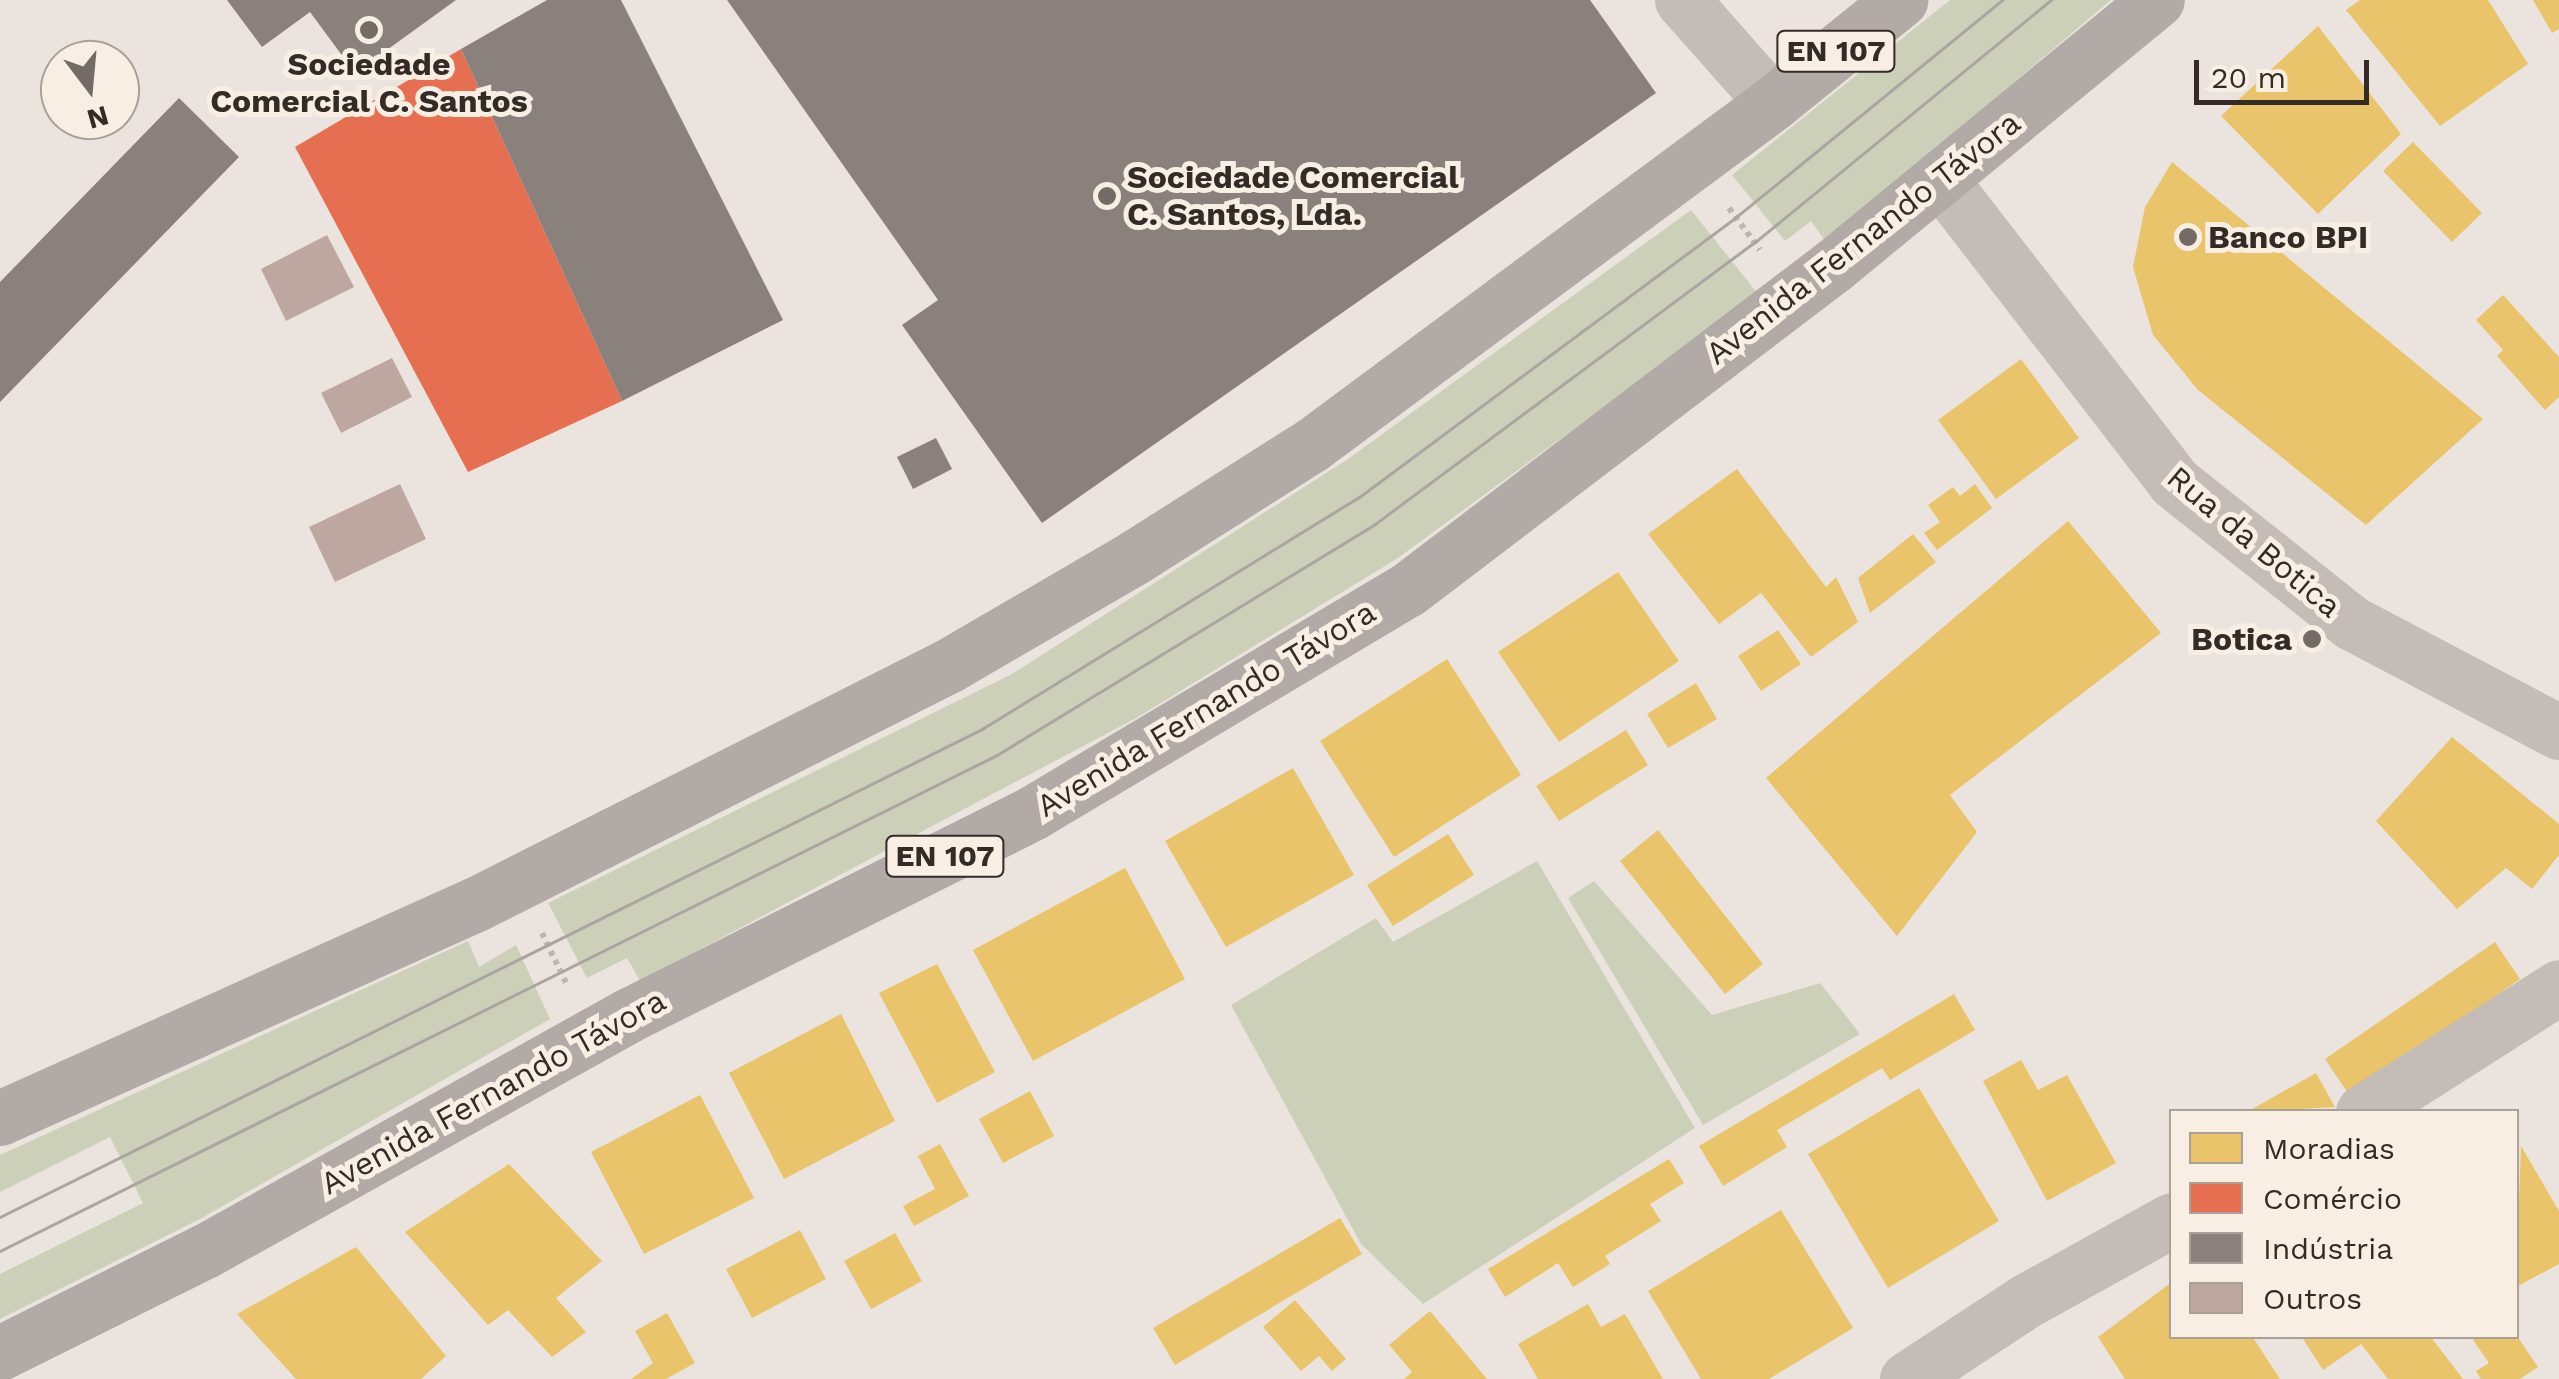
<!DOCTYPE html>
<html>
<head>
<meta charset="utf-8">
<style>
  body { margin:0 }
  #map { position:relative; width:2559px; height:1379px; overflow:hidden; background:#ebe4de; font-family:"Work Sans",sans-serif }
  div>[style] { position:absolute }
  .green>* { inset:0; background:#cdd0b8 }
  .homes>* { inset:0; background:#e9c46a }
  .shops>* { inset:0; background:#e76f51 }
  .industry>* { inset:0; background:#8a817c }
  .building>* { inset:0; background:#bea7a0 }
  .path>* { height:6px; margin-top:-3px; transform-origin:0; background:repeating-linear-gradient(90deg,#bcb5b0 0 5px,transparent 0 10px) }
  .minor>* { height:55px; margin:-27.5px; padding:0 27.5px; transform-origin:27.5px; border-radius:27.5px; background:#c3bcb7 }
  .tertiary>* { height:55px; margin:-27.5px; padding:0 27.5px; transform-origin:27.5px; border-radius:27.5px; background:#c3bcb7 }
  .primary>* { height:55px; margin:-27.5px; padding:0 27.5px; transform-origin:27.5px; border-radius:27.5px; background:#b2aaa6 }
  .tram>* { height:2.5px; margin:-1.25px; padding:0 1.25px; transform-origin:1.25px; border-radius:1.25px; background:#aba5a2 }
  .dots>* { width:28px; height:28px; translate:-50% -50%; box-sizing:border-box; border:5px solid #f9eee4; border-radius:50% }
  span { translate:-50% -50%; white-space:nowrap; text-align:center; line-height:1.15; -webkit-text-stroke:10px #f9eee4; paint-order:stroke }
  .shield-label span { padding:2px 8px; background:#f9eee4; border:2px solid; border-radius:8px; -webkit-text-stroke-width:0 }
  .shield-label { font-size:30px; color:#342a26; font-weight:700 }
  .poi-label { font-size:32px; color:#342a26; font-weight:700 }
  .left { translate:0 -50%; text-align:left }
  .right { translate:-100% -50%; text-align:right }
  .street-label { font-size:32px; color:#342a26 }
  .legend { position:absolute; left:2169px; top:1109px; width:350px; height:230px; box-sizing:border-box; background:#f9eee4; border:2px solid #aaa098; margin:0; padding:12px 18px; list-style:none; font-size:30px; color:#342a26 }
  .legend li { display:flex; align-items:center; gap:20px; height:50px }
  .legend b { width:50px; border:2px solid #aaa098 }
  .north { position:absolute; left:40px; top:40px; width:100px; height:100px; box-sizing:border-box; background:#f9eee4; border:2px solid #aaa098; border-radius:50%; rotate:164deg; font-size:28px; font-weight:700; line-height:40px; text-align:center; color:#342a26 }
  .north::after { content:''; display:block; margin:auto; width:35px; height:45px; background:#746b66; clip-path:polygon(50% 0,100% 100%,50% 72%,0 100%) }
  .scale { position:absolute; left:2194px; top:60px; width:175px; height:45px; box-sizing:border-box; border:5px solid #342a26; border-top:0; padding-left:12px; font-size:30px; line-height:35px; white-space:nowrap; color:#342a26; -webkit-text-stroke:8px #f9eee4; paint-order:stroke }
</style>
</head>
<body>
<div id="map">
  <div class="green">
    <i style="clip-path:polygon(1950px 0,2111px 0,1826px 242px,1811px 221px,1785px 241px,1732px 175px)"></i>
    <i style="clip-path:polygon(1691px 210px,1758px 294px,1398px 558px,1138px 717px,640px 981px,627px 958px,587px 978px,548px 903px,1012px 674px,1348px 459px)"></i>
    <i style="clip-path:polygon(1537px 861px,1695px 1128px,1423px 1304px,1361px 1244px,1231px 1005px,1376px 918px,1393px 942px)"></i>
    <i style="clip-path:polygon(1594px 881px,1712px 1015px,1820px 983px,1860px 1034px,1703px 1125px,1568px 898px)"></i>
    <i style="clip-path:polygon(468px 941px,479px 967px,516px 945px,550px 1019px,200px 1219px,0 1319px,0 1274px,143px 1203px,110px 1137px,0 1192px,0 1155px)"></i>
  </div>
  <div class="homes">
    <i style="clip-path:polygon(2360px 0,2488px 0,2528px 64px,2440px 126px,2346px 10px)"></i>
    <i style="clip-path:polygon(2533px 0,2559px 0,2559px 29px,2552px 33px)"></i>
    <i style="clip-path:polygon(2318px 26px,2401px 134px,2318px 214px,2221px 116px)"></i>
    <i style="clip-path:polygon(2413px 142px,2482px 213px,2452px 242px,2383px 171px)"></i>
    <i style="clip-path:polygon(2172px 162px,2483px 419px,2366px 525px,2198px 390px,2153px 335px,2133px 267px,2145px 207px)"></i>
    <i style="clip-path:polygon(2503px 295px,2559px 357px,2559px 397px,2545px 410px,2497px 356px,2503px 350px,2476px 320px)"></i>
    <i style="clip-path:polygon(2021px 359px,2079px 438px,1996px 499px,1938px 420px)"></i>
    <i style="clip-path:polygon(1737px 469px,1826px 587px,1836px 577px,1858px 622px,1811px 657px,1761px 593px,1719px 624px,1648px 534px)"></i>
    <i style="clip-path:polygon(1975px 484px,1992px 508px,1937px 550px,1924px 533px,1940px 522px,1928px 505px,1953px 487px,1960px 496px)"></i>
    <i style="clip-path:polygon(2068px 521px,2161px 633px,1950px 795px,1977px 832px,1897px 936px,1766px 778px)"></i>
    <i style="clip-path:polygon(1913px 534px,1936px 562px,1870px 613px,1858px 578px)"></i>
    <i style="clip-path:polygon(1618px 572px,1679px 661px,1559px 742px,1498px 652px)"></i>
    <i style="clip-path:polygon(1778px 630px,1801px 664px,1761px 691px,1738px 656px)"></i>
    <i style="clip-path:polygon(1447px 659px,1521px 775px,1394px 857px,1320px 741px)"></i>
    <i style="clip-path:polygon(1696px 683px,1717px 719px,1668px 748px,1647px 714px)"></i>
    <i style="clip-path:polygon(1626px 730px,1648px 765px,1559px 821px,1536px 786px)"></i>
    <i style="clip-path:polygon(2452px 737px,2559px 824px,2559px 855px,2532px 889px,2506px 868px,2457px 909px,2376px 821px)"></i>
    <i style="clip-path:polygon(1293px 768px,1354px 875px,1226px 947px,1165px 841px)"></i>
    <i style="clip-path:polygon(1658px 830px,1763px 964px,1725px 994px,1620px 861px)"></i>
    <i style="clip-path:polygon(1448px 834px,1474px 875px,1393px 926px,1367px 885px)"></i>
    <i style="clip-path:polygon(1125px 868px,1185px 979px,1033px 1061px,973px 950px)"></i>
    <i style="clip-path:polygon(2495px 942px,2520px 979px,2350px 1096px,2325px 1059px)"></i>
    <i style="clip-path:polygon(937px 964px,995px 1072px,937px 1103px,879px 993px)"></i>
    <i style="clip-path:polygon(1954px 994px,1975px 1030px,1890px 1080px,1882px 1068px,1777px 1130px,1787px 1147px,1723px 1186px,1699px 1146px)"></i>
    <i style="clip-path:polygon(841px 1014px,895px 1121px,784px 1179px,729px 1073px)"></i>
    <i style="clip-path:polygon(2021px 1060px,2038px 1090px,2067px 1075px,2116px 1163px,2047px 1201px,1983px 1081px)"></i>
    <i style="clip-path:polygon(2316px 1073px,2335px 1107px,2247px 1112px)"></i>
    <i style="clip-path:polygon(1919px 1088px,1999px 1221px,1888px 1288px,1808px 1154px)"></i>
    <i style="clip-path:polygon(1030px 1091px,1054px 1136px,1003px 1163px,979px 1119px)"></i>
    <i style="clip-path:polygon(700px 1095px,754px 1198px,644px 1254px,591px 1152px)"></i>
    <i style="clip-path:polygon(940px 1144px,969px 1196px,914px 1226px,903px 1206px,935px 1189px,918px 1156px)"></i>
    <i style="clip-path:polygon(2521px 1146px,2559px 1211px,2559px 1264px,2516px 1287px)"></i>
    <i style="clip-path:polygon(1669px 1159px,1684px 1183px,1650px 1204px,1661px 1221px,1605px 1256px,1610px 1264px,1573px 1287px,1558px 1263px,1505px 1297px,1488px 1269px)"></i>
    <i style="clip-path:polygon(509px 1164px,602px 1261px,556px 1298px,586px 1332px,552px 1357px,508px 1310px,488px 1325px,405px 1232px)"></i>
    <i style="clip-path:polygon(1781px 1210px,1853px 1328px,1769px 1379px,1701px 1379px,1648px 1291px)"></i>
    <i style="clip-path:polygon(1340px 1218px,1362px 1254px,1175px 1365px,1153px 1328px)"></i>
    <i style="clip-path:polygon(800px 1230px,826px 1279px,752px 1318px,726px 1269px)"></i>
    <i style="clip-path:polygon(895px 1233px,922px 1281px,871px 1309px,844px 1261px)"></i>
    <i style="clip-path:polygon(356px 1247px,446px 1356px,421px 1379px,296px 1379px,237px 1314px)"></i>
    <i style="clip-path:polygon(2172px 1282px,2172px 1336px,2252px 1336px,2280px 1379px,2125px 1379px,2098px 1337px)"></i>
    <i style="clip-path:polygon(1295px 1300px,1346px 1359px,1332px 1371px,1319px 1356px,1301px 1371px,1263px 1327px)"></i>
    <i style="clip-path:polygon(1588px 1304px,1601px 1327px,1625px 1314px,1663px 1379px,1538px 1379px,1518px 1344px)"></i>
    <i style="clip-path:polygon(1430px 1311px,1487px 1379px,1404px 1379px,1412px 1372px,1389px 1345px)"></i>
    <i style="clip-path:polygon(667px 1313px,695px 1363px,666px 1379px,631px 1379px,653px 1363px,635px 1331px)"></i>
    <i style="clip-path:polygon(2301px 1336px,2430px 1336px,2463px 1379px,2388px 1379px,2361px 1344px,2323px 1370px)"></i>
    <i style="clip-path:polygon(2477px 1336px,2517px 1336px,2538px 1367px,2520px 1379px,2481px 1379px,2476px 1371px,2489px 1363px,2473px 1340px)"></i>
  </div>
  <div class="shops">
    <i style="clip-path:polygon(461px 49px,622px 401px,468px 472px,295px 147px)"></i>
  </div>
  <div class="industry">
    <i style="clip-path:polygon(227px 0,456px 0,355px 73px,310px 12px,262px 47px)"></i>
    <i style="clip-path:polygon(547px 0,621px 0,783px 320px,622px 401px,461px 49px)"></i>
    <i style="clip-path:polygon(727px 0,1590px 0,1656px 93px,1042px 523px,902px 325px,938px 300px)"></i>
    <i style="clip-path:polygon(179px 98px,239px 157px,0 402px,0 282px)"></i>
    <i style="clip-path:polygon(936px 438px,952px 469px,913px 489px,897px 457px)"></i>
  </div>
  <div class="building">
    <i style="clip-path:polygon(327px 235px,354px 287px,286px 321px,261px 269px)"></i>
    <i style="clip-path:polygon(392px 358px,412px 397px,341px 433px,321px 393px)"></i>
    <i style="clip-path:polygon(400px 484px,426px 539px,335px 582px,309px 527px)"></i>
  </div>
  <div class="path">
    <i style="left:1729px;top:208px;width:52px;rotate:53.6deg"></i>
    <i style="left:542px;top:933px;width:58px;rotate:64.3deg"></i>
  </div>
  <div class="minor">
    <i style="left:2363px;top:1112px;width:232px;rotate:-32.5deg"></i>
    <i style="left:1907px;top:1379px;width:140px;rotate:-33.3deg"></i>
    <i style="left:2024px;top:1302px;width:169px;rotate:-29deg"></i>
  </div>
  <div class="tertiary">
    <i style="left:1682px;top:0;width:137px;rotate:48.5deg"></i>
    <i style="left:1941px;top:180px;width:381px;rotate:52.3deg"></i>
    <i style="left:2174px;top:482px;width:227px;rotate:38.4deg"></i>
    <i style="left:2352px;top:623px;width:234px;rotate:27.8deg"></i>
  </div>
  <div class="primary">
    <i style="left:0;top:1118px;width:522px;rotate:-24.21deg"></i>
    <i style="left:476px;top:904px;width:529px;rotate:-26.76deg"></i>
    <i style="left:948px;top:666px;width:216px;rotate:-30.2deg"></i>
    <i style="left:1135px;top:557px;width:211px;rotate:-32.4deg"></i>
    <i style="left:1313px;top:444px;width:573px;rotate:-36.55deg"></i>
    <i style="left:1773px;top:103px;width:164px;rotate:-39deg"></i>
    <i style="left:0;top:1353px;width:229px;rotate:-26.5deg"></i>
    <i style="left:205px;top:1251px;width:483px;rotate:-29.1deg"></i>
    <i style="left:627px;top:1016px;width:455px;rotate:-26.6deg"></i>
    <i style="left:1034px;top:812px;width:434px;rotate:-30.8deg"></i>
    <i style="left:1407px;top:590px;width:535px;rotate:-37.26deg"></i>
    <i style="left:1833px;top:266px;width:419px;rotate:-39.4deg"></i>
  </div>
  <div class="tram">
    <i style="left:0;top:1217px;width:1097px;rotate:-26.42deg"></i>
    <i style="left:982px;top:729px;width:441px;rotate:-31.6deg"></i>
    <i style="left:1358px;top:498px;width:470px;rotate:-36.6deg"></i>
    <i style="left:1735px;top:218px;width:345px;rotate:-39.2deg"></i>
    <i style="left:0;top:1251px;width:1114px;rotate:-26.45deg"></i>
    <i style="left:997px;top:755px;width:443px;rotate:-31.4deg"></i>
    <i style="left:1375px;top:524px;width:472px;rotate:-36.6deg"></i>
    <i style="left:1754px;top:243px;width:384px;rotate:-39.3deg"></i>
  </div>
  <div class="dots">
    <i style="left:369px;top:30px;background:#746b66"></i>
    <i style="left:1107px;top:196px;background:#746b66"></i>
    <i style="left:2188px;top:237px;background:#746b66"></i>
    <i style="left:2312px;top:639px;background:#746b66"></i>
  </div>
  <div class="shield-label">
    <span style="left:1836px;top:51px">EN 107</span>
    <span style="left:945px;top:856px">EN 107</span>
  </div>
  <div class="poi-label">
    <span style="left:369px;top:83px">Sociedade<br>Comercial C. Santos</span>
    <span class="left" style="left:1127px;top:196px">Sociedade Comercial<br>C. Santos, Lda.</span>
    <span class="left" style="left:2208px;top:237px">Banco BPI</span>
    <span class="right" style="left:2292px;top:639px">Botica</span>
  </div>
  <div class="street-label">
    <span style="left:1863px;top:238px;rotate:-38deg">Avenida Fernando Távora</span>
    <span style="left:2254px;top:542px;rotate:40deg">Rua da Botica</span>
    <span style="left:1206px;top:709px;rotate:-31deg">Avenida Fernando Távora</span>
    <span style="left:493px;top:1092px;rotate:-29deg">Avenida Fernando Távora</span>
  </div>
  <ul class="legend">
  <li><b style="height:28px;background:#e9c46a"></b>Moradias</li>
  <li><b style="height:28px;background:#e76f51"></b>Comércio</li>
  <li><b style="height:28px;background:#8a817c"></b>Indústria</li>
  <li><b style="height:28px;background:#bea7a0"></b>Outros</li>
  </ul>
  <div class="north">N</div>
  <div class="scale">20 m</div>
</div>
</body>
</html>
